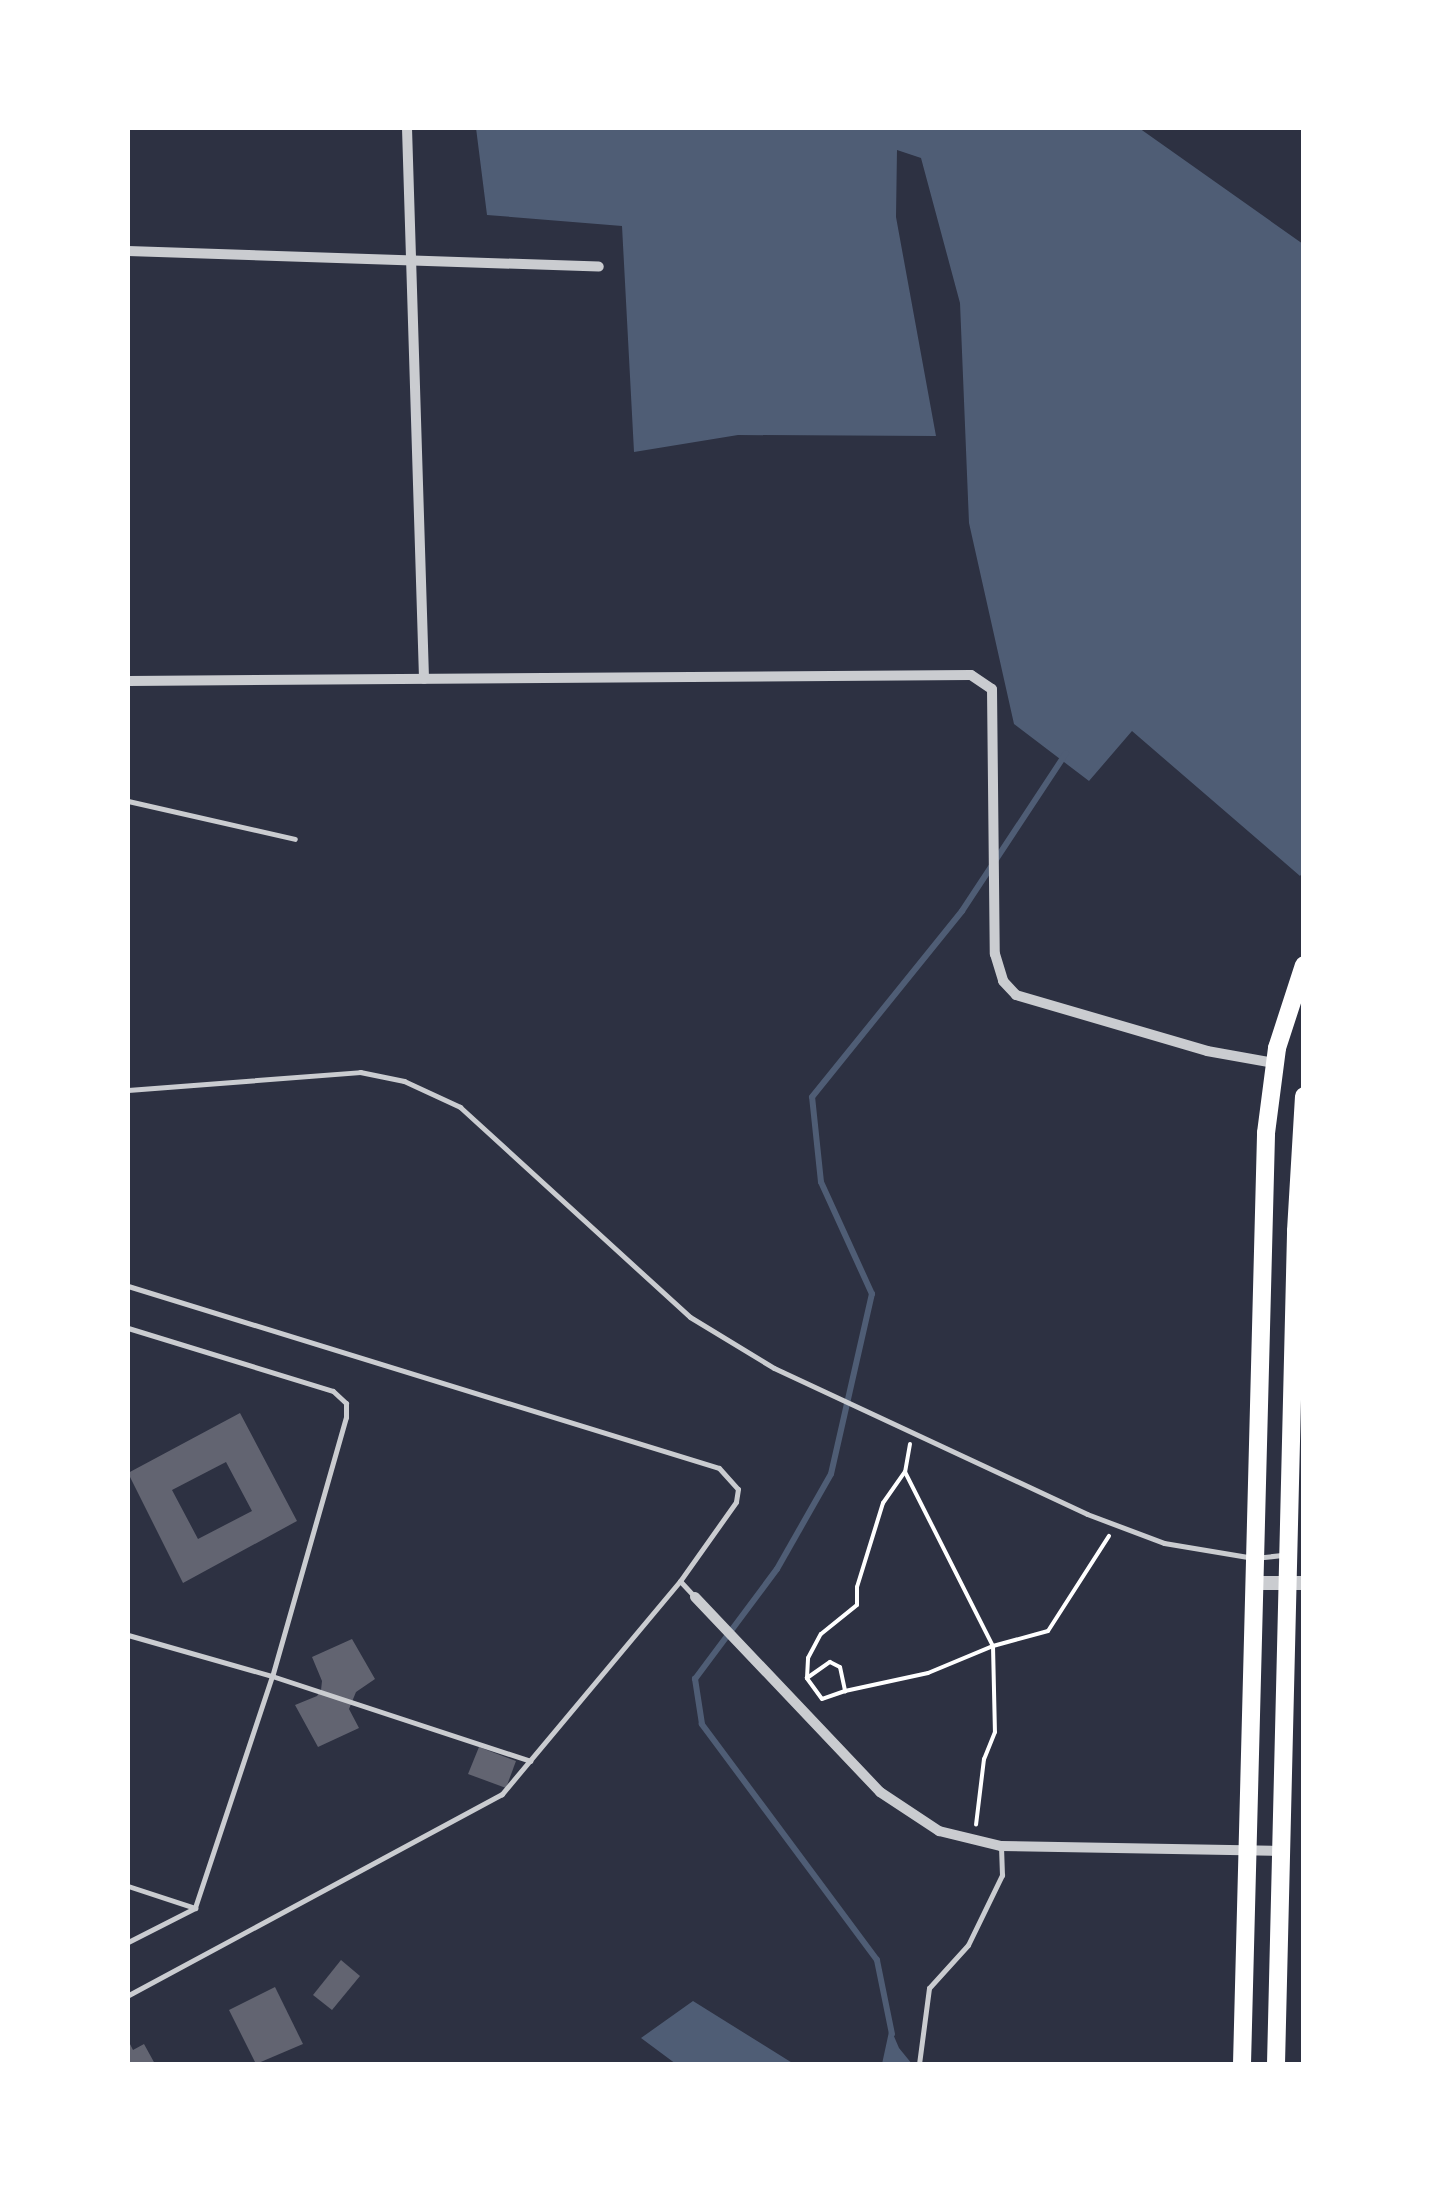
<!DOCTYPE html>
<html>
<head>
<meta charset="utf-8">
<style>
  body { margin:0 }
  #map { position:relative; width:1431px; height:2192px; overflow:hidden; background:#2d3142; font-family:Lato,sans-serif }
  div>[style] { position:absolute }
  .water>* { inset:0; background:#4f5d75 }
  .stream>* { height:6px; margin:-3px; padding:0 3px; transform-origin:3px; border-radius:3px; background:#4f5d75 }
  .building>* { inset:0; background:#626471 }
  .path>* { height:4px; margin:-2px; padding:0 2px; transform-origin:2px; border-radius:2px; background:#fff }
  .service>* { height:5px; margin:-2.5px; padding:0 2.5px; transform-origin:2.5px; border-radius:2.5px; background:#caccd0 }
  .minor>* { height:10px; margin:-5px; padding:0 5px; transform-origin:5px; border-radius:5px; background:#caccd0 }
  .tertiary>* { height:14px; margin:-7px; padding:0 7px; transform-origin:7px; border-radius:7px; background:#caccd0 }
  .primary>* { height:18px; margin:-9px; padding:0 9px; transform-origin:9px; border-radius:9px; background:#fff }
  span { translate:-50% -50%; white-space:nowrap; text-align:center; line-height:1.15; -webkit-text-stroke:8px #fff; paint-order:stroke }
  .frame { position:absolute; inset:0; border:130px solid #fff; pointer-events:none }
</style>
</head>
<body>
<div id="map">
  <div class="water">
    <i style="clip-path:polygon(476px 128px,1139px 128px,1303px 244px,1304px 871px,1300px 876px,1132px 731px,1089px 781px,1014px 724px,969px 523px,960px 303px,921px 158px,897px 150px,896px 217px,936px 436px,738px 435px,634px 452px,622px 226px,487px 215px)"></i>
    <i style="clip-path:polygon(693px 2001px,794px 2064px,795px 2064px,676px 2064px,641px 2038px)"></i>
    <i style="clip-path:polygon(890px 2027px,899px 2048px,912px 2064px,882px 2064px)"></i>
  </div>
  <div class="stream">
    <i style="left:892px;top:2034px;width:76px;rotate:-101.5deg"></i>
    <i style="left:877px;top:1960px;width:294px;rotate:-126.6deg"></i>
    <i style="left:702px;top:1724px;width:46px;rotate:-98.8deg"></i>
    <i style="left:695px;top:1679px;width:137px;rotate:-53.3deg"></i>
    <i style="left:777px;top:1569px;width:109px;rotate:-60.4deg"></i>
    <i style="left:831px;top:1474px;width:185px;rotate:-77.2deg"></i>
    <i style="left:872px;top:1294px;width:123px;rotate:-114.5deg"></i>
    <i style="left:821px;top:1182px;width:85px;rotate:-96deg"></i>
    <i style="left:812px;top:1097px;width:239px;rotate:-51.1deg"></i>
    <i style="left:962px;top:911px;width:189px;rotate:-56.6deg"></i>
  </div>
  <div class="building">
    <i style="clip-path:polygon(evenodd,240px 1413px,297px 1521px,183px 1583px,128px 1473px,240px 1413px,226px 1462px,252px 1511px,198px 1539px,172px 1490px,226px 1462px)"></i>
    <i style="clip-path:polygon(352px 1639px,375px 1679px,356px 1692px,349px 1709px,359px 1728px,318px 1747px,295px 1705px,317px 1696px,321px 1690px,322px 1681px,312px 1657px)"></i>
    <i style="clip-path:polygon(479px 1747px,516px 1761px,506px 1788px,468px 1774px)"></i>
    <i style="clip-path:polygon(341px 1960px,360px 1976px,332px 2010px,313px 1995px)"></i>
    <i style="clip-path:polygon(275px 1987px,303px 2044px,256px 2064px,229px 2010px)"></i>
    <i style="clip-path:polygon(128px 2040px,133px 2050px,144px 2044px,155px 2064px,128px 2064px)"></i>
  </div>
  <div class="path">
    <i style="left:910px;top:1444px;width:28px;rotate:100deg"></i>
    <i style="left:905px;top:1472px;width:195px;rotate:63.2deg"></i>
    <i style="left:993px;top:1646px;width:86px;rotate:88.7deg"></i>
    <i style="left:995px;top:1732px;width:29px;rotate:112deg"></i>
    <i style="left:984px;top:1759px;width:66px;rotate:96.9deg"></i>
    <i style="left:807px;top:1678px;width:28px;rotate:-35deg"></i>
    <i style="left:830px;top:1662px;width:11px;rotate:27deg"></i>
    <i style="left:840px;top:1667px;width:25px;rotate:78deg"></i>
    <i style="left:845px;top:1691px;width:24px;rotate:161deg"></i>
    <i style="left:822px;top:1699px;width:26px;rotate:-126deg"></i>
    <i style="left:807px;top:1678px;width:20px;rotate:-87deg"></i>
    <i style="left:808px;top:1658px;width:27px;rotate:-62deg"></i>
    <i style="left:821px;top:1634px;width:46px;rotate:-38.9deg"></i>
    <i style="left:857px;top:1605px;width:18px;rotate:-90deg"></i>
    <i style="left:857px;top:1587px;width:88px;rotate:-72.8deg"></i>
    <i style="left:883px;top:1503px;width:38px;rotate:-55deg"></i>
    <i style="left:845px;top:1691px;width:85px;rotate:-12.2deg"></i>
    <i style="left:928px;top:1673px;width:70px;rotate:-22.6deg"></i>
    <i style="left:993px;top:1646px;width:57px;rotate:-15.3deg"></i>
    <i style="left:1048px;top:1631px;width:113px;rotate:-57.3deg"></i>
  </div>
  <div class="service">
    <i style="left:128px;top:801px;width:171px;rotate:12.8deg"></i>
    <i style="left:128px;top:1090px;width:233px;rotate:-4.4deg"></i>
    <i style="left:360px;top:1072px;width:45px;rotate:11.6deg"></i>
    <i style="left:404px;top:1081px;width:62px;rotate:24.9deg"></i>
    <i style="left:460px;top:1107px;width:311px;rotate:42.4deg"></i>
    <i style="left:690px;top:1317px;width:98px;rotate:31.3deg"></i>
    <i style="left:774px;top:1368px;width:345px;rotate:25deg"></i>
    <i style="left:1087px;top:1514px;width:82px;rotate:20.6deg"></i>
    <i style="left:1164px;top:1543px;width:91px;rotate:9.5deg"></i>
    <i style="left:1254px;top:1558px;width:28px;rotate:-6deg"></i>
    <i style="left:128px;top:1286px;width:618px;rotate:17.12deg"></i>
    <i style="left:719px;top:1468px;width:28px;rotate:48deg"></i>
    <i style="left:738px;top:1489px;width:13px;rotate:99deg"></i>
    <i style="left:736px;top:1502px;width:97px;rotate:125.3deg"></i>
    <i style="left:680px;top:1581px;width:278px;rotate:129.9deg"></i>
    <i style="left:502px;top:1794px;width:425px;rotate:151.7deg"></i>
    <i style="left:128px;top:1328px;width:214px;rotate:17.1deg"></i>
    <i style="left:333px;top:1391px;width:18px;rotate:43deg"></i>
    <i style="left:346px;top:1403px;width:14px;rotate:90deg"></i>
    <i style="left:346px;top:1417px;width:269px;rotate:105.9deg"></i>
    <i style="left:272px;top:1676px;width:244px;rotate:108.4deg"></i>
    <i style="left:195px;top:1908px;width:75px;rotate:153.1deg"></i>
    <i style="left:680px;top:1581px;width:22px;rotate:47deg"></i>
    <i style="left:128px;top:1635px;width:150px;rotate:15.9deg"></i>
    <i style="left:272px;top:1676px;width:272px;rotate:18.2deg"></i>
    <i style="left:128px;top:1886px;width:71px;rotate:18.2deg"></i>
    <i style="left:919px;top:2064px;width:77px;rotate:-82.5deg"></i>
    <i style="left:929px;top:1988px;width:58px;rotate:-47.8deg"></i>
    <i style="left:968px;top:1945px;width:78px;rotate:-64.1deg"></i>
    <i style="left:1002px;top:1875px;width:29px;rotate:-92deg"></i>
  </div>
  <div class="minor">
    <i style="left:407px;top:128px;width:551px;rotate:88.23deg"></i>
    <i style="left:128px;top:251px;width:471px;rotate:1.9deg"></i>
    <i style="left:128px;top:681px;width:843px;rotate:-0.41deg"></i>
    <i style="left:971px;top:675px;width:25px;rotate:34deg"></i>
    <i style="left:992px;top:689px;width:265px;rotate:89.4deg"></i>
    <i style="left:995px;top:954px;width:28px;rotate:73deg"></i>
    <i style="left:1003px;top:981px;width:19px;rotate:47deg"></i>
    <i style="left:1016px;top:995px;width:199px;rotate:16.3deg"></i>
    <i style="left:1207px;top:1051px;width:68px;rotate:10.2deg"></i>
    <i style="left:695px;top:1597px;width:269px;rotate:46.5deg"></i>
    <i style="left:880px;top:1792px;width:71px;rotate:33.5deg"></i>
    <i style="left:939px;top:1831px;width:64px;rotate:13.6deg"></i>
    <i style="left:1001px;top:1846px;width:280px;rotate:1deg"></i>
  </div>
  <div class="tertiary">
    <i style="left:1254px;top:1583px;width:50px"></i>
  </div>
  <div class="primary">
    <i style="left:1242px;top:2064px;width:931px;rotate:-88.52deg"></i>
    <i style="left:1266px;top:1133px;width:86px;rotate:-82.6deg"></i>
    <i style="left:1277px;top:1048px;width:87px;rotate:-72deg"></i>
    <i style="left:1276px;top:2064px;width:833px;rotate:-88.62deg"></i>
    <i style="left:1296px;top:1231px;width:135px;rotate:-86.6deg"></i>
  </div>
  <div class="frame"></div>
</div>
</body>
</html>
